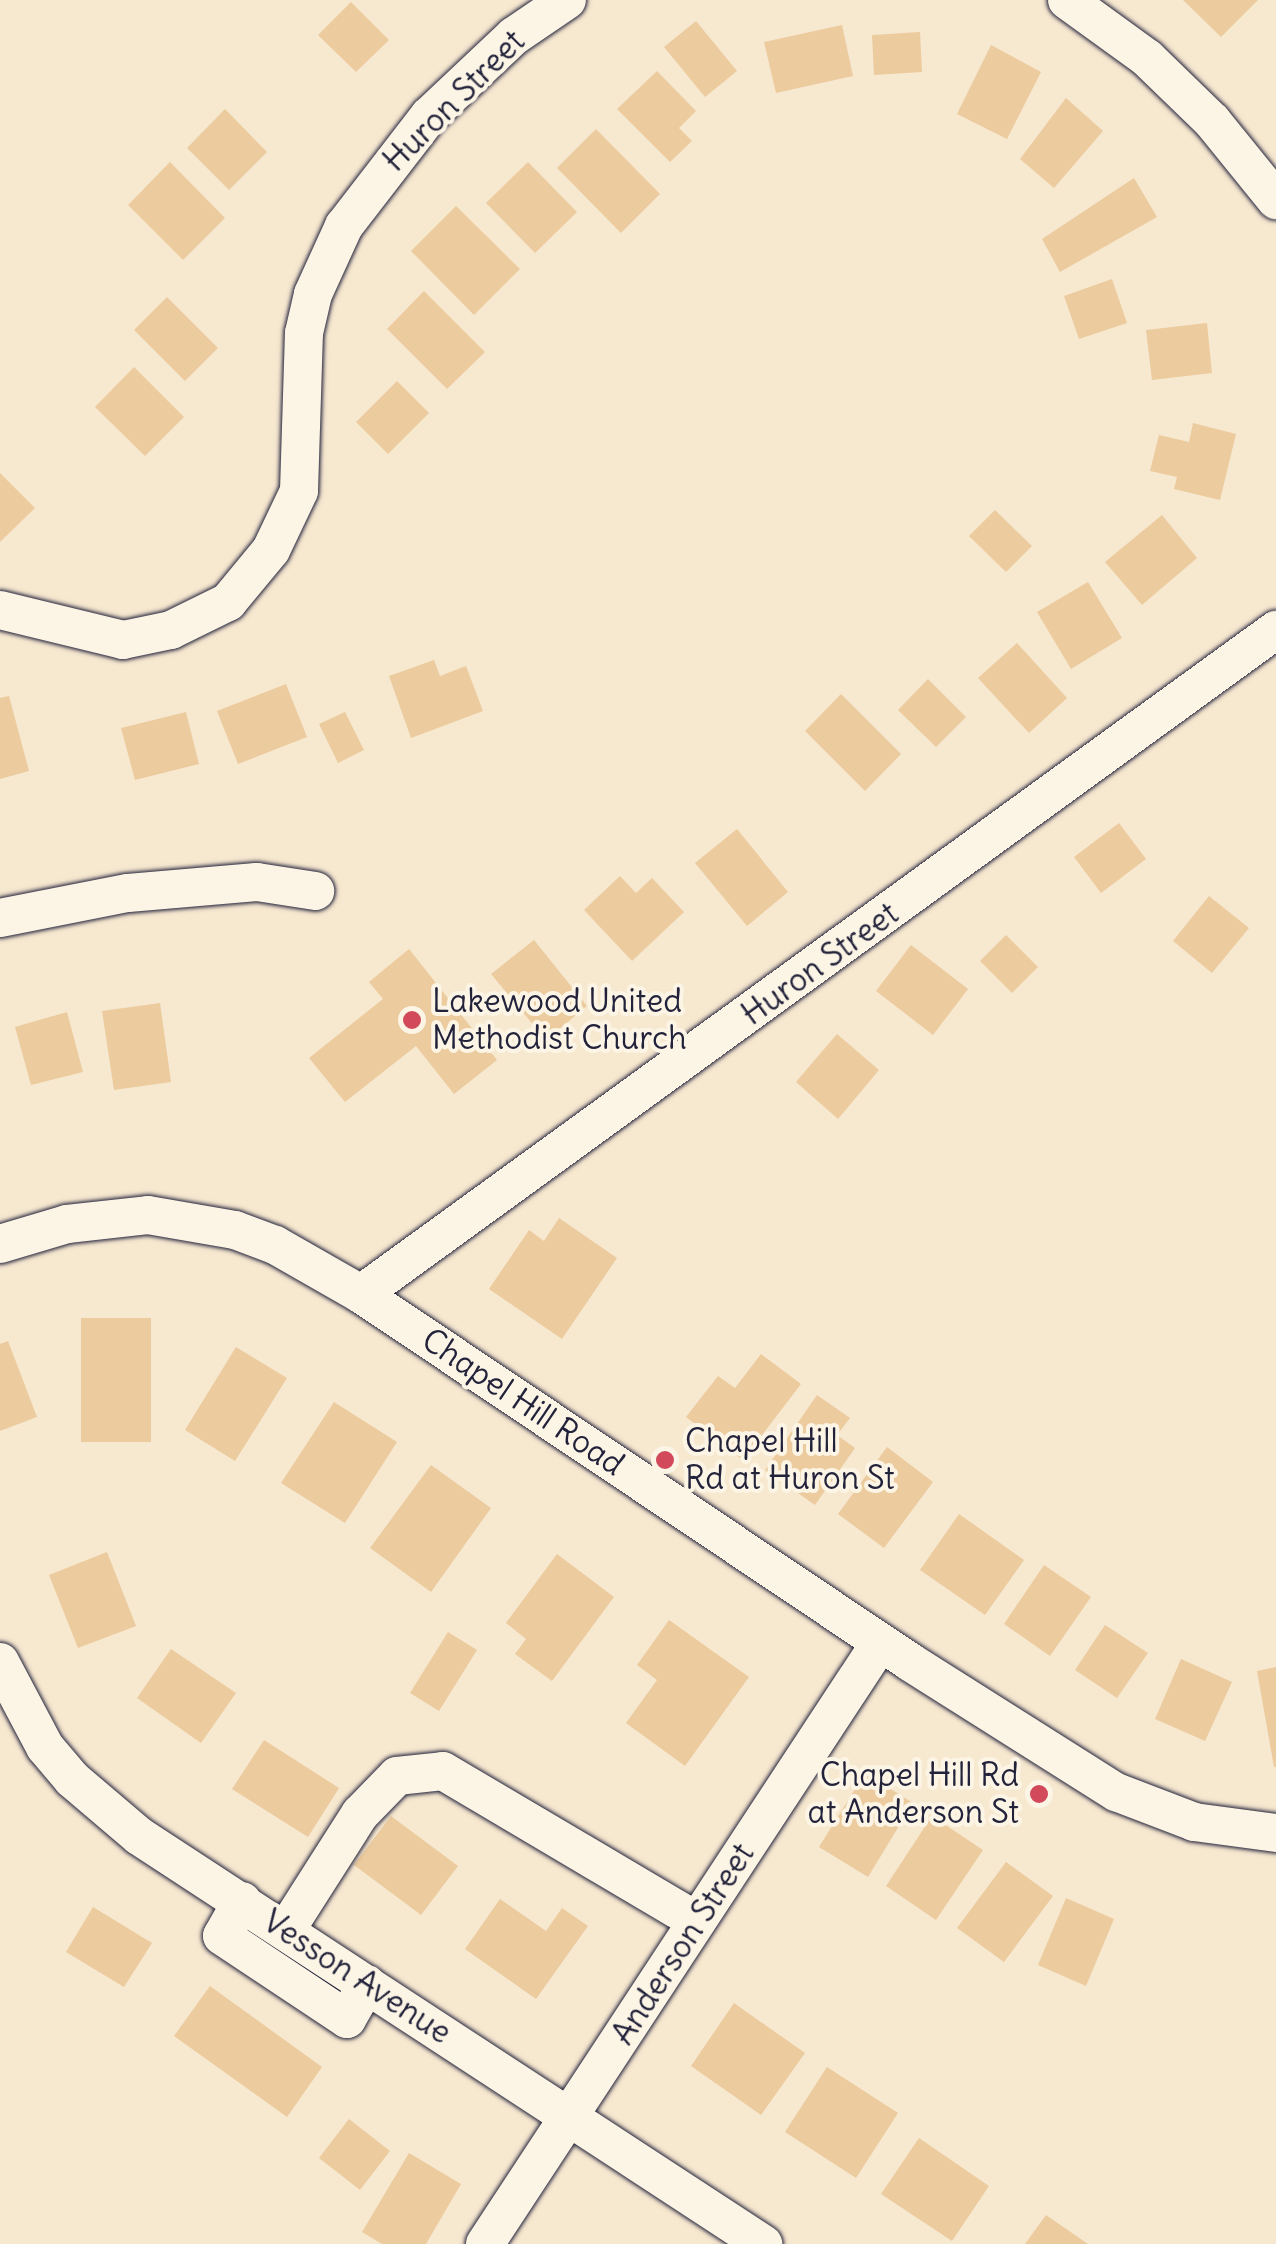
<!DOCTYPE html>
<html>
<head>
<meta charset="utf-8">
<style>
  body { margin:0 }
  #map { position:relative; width:1276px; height:2244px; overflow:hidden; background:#f7e8d0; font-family:Delius,sans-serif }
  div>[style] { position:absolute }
  .building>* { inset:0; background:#eccb9e }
  .roads { filter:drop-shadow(0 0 2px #22223b) drop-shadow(0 0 2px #22223b) }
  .minor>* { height:38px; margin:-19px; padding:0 19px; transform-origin:19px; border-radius:19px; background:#fcf5e5 }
  .dots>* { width:28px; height:28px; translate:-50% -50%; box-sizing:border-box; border:5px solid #fcf5e5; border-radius:50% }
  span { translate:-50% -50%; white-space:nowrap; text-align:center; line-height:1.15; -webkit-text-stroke:8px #fcf5e5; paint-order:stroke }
  .street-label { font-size:32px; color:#22223b }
  .poi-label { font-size:32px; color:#22223b }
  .left { translate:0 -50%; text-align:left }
  .right { translate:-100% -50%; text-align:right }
</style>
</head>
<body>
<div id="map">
  <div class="building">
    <i style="clip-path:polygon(1183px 0,1258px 0,1221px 37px)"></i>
    <i style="clip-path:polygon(351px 2px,389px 40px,356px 72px,318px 35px)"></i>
    <i style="clip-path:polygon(696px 21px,737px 71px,705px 97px,664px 47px)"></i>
    <i style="clip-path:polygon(842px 25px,853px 76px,776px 93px,764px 42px)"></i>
    <i style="clip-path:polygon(920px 32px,922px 72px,874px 75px,872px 35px)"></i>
    <i style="clip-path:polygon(991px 45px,1041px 72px,1007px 139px,957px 114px)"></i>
    <i style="clip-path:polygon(657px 71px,696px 111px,679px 128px,692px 141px,670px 162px,617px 109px)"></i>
    <i style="clip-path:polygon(1066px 98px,1103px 131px,1054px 188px,1020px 159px)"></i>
    <i style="clip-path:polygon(225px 109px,267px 152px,229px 190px,187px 148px)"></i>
    <i style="clip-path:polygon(596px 129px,660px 194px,621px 233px,557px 168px)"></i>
    <i style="clip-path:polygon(170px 162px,225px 218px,183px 260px,128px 205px)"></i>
    <i style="clip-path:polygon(528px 162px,577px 212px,535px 253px,486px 203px)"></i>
    <i style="clip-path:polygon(1134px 178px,1157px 217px,1060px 272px,1042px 239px)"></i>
    <i style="clip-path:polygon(456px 206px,520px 269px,474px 315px,411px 251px)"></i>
    <i style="clip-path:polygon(1112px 279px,1127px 323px,1079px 339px,1064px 296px)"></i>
    <i style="clip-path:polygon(424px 291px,485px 352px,447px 389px,387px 329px)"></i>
    <i style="clip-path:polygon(167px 297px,218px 348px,185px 381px,134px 330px)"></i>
    <i style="clip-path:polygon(1207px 323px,1212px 373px,1152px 380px,1146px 330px)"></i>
    <i style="clip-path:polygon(134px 367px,184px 417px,145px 456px,95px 407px)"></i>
    <i style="clip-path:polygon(397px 381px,429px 413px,388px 454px,356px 422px)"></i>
    <i style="clip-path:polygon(1193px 423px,1236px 434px,1220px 500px,1174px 489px,1177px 477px,1150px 471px,1159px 435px,1189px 442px)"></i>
    <i style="clip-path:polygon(0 473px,35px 508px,0 542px)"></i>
    <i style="clip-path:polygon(995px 510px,1032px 546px,1006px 572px,969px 536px)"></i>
    <i style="clip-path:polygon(1162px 515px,1197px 558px,1142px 605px,1105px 562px)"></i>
    <i style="clip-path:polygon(1088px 582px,1122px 638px,1071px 669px,1037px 612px)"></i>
    <i style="clip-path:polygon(1017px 643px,1067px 698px,1029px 733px,978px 678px)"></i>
    <i style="clip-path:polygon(434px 660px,440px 676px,466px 666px,483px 711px,411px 738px,389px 676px)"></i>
    <i style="clip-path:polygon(928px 679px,966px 717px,936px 747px,898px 710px)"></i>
    <i style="clip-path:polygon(286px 684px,307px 737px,238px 764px,217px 711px)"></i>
    <i style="clip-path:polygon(841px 694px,901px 754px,865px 791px,805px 731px)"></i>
    <i style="clip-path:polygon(9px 696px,29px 771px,0 779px,0 698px)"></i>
    <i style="clip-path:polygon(186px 712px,199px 764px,135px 780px,121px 728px)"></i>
    <i style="clip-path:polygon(345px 712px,364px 750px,338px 763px,319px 724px)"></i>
    <i style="clip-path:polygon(1119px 823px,1146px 859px,1101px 893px,1074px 857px)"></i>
    <i style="clip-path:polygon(737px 829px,788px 892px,747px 926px,695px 863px)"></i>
    <i style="clip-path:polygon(620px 876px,636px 893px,652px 878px,684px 912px,632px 961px,584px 910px)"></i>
    <i style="clip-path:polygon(1209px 896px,1249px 928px,1212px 973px,1173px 941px)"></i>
    <i style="clip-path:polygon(1006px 935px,1038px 967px,1012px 993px,980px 961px)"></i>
    <i style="clip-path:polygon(534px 940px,587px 1006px,546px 1040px,491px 974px)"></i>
    <i style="clip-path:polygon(911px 945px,968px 989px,933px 1035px,876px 991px)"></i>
    <i style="clip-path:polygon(409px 949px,497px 1060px,454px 1094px,416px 1046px,345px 1102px,309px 1058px,383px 999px,369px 982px)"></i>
    <i style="clip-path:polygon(160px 1003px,171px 1082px,114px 1090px,102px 1011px)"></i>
    <i style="clip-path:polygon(67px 1012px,83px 1072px,31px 1085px,15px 1027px)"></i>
    <i style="clip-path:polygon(837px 1034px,879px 1070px,838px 1119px,796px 1082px)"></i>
    <i style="clip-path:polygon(559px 1218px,617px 1258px,562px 1339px,489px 1289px,529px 1230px,544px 1241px)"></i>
    <i style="clip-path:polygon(81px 1318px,151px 1318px,151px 1442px,81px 1442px)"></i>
    <i style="clip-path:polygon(8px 1341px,37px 1417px,0 1431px,0 1344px)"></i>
    <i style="clip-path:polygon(236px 1347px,287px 1378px,235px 1461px,185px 1430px)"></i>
    <i style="clip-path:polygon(761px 1354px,801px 1384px,743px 1460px,686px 1417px,718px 1376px,735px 1388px)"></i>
    <i style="clip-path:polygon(817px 1395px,850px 1418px,837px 1435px,855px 1448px,815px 1505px,765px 1470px)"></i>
    <i style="clip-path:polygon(334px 1402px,397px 1442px,345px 1523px,281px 1483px)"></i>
    <i style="clip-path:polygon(887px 1447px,933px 1482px,884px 1548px,838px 1514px)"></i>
    <i style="clip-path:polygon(431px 1465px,491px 1508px,431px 1592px,370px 1548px)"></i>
    <i style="clip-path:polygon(959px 1514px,1024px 1560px,985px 1615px,920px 1570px)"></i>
    <i style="clip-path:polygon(107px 1552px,136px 1626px,78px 1648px,49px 1575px)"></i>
    <i style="clip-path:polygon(557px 1554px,614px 1597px,552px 1681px,515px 1654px,526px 1639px,506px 1623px)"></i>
    <i style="clip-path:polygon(1044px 1565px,1091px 1597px,1050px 1656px,1004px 1624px)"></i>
    <i style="clip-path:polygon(669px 1620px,749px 1677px,685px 1766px,626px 1723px,657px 1680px,637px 1665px)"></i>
    <i style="clip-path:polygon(1105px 1625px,1148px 1653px,1117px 1698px,1075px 1670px)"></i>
    <i style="clip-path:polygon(448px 1632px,477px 1650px,439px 1711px,410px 1693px)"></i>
    <i style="clip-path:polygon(171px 1649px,236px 1693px,201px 1743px,137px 1698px)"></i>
    <i style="clip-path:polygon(1181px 1659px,1232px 1682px,1205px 1741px,1155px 1719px)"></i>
    <i style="clip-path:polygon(1276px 1667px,1276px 1767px,1274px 1767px,1257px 1671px)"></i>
    <i style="clip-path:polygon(264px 1740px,339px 1788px,308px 1837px,232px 1789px)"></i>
    <i style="clip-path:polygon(865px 1773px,913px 1803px,868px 1877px,819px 1847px)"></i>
    <i style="clip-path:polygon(391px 1816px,458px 1866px,421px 1915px,354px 1865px)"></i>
    <i style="clip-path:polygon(932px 1816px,983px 1850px,936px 1920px,886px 1886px)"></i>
    <i style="clip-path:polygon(1006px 1862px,1053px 1896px,1004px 1962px,957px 1928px)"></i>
    <i style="clip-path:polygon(1066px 1898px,1114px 1919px,1086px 1986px,1038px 1965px)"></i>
    <i style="clip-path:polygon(500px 1899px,546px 1931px,562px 1908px,588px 1926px,536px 1999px,465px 1949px)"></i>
    <i style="clip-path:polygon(93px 1907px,152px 1943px,124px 1987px,66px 1952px)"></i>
    <i style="clip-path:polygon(210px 1986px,322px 2067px,287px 2117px,174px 2036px)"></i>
    <i style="clip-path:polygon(734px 2003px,805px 2053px,761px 2115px,691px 2066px)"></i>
    <i style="clip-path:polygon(827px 2067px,898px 2113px,856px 2178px,785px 2132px)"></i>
    <i style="clip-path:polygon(349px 2119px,390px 2151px,360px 2190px,319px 2158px)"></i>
    <i style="clip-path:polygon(919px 2138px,989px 2186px,952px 2241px,881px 2194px)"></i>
    <i style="clip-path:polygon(409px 2153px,461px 2184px,426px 2244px,382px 2244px,362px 2232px)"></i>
    <i style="clip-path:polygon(1046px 2215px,1088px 2244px,1025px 2244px)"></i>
  </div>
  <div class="roads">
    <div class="minor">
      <i style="left:1067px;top:0;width:99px;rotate:35.9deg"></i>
      <i style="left:1147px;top:58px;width:91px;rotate:44.1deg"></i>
      <i style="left:1212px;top:121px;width:102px;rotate:51deg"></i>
      <i style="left:0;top:610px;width:127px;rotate:13.7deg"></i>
      <i style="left:123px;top:640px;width:49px;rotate:-11.8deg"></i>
      <i style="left:171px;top:630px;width:64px;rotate:-26.2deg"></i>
      <i style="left:228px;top:602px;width:67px;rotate:-50.4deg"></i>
      <i style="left:271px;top:550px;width:65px;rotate:-64.6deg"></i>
      <i style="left:299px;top:491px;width:158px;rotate:-88.2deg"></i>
      <i style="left:304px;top:333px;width:40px;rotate:-77deg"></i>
      <i style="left:313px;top:294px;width:75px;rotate:-65.5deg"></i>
      <i style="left:344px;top:226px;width:139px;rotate:-52.3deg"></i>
      <i style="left:429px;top:116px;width:117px;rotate:-43.3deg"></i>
      <i style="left:514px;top:36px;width:64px;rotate:-34.2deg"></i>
      <i style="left:0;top:918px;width:130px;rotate:-11.1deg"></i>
      <i style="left:128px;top:893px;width:129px;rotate:-4.9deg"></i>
      <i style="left:257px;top:882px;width:59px;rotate:8.8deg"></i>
      <i style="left:0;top:1244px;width:70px;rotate:-16.6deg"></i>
      <i style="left:67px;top:1224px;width:81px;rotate:-6.3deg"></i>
      <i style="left:148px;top:1215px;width:88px;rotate:9.8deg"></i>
      <i style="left:235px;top:1230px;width:43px;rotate:20.6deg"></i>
      <i style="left:275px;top:1245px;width:99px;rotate:29.7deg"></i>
      <i style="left:361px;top:1294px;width:661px;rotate:33.83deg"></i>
      <i style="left:910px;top:1662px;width:244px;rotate:32.3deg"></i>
      <i style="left:1116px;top:1792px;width:84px;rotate:21deg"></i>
      <i style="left:1194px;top:1822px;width:83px;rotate:7.6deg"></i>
      <i style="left:361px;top:1294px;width:1131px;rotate:-35.97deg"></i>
      <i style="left:0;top:1662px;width:96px;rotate:62.1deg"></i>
      <i style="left:45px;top:1747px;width:42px;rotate:49.8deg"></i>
      <i style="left:72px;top:1779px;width:88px;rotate:40.4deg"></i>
      <i style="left:139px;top:1836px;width:746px;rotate:33.18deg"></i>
      <i style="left:242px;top:1901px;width:40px;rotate:119.7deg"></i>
      <i style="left:222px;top:1936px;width:150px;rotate:33.6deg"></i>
      <i style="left:347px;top:2019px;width:40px;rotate:-60.3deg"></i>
      <i style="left:286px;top:1930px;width:138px;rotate:-57.5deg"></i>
      <i style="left:360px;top:1814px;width:53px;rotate:-45.8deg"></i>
      <i style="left:397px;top:1776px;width:46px;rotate:-6.2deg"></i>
      <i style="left:443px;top:1771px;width:295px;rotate:30.6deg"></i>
      <i style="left:485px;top:2244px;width:719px;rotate:-56.69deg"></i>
    </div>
  </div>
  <div class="dots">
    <i style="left:412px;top:1020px;background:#d1495b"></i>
    <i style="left:665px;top:1460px;background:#d1495b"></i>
    <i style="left:1039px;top:1794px;background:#d1495b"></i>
  </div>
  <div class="street-label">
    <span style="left:454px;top:101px;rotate:-45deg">Huron Street</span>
    <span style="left:820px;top:964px;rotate:-36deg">Huron Street</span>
    <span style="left:523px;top:1402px;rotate:34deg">Chapel Hill Road</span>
    <span style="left:683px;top:1944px;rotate:-57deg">Anderson Street</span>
    <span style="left:357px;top:1977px;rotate:33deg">Vesson Avenue</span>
  </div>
  <div class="poi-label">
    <span class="left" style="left:432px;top:1020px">Lakewood United<br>Methodist Church</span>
    <span class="left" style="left:685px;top:1460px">Chapel Hill<br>Rd at Huron St</span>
    <span class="right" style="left:1019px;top:1794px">Chapel Hill Rd<br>at Anderson St</span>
  </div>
</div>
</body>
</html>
